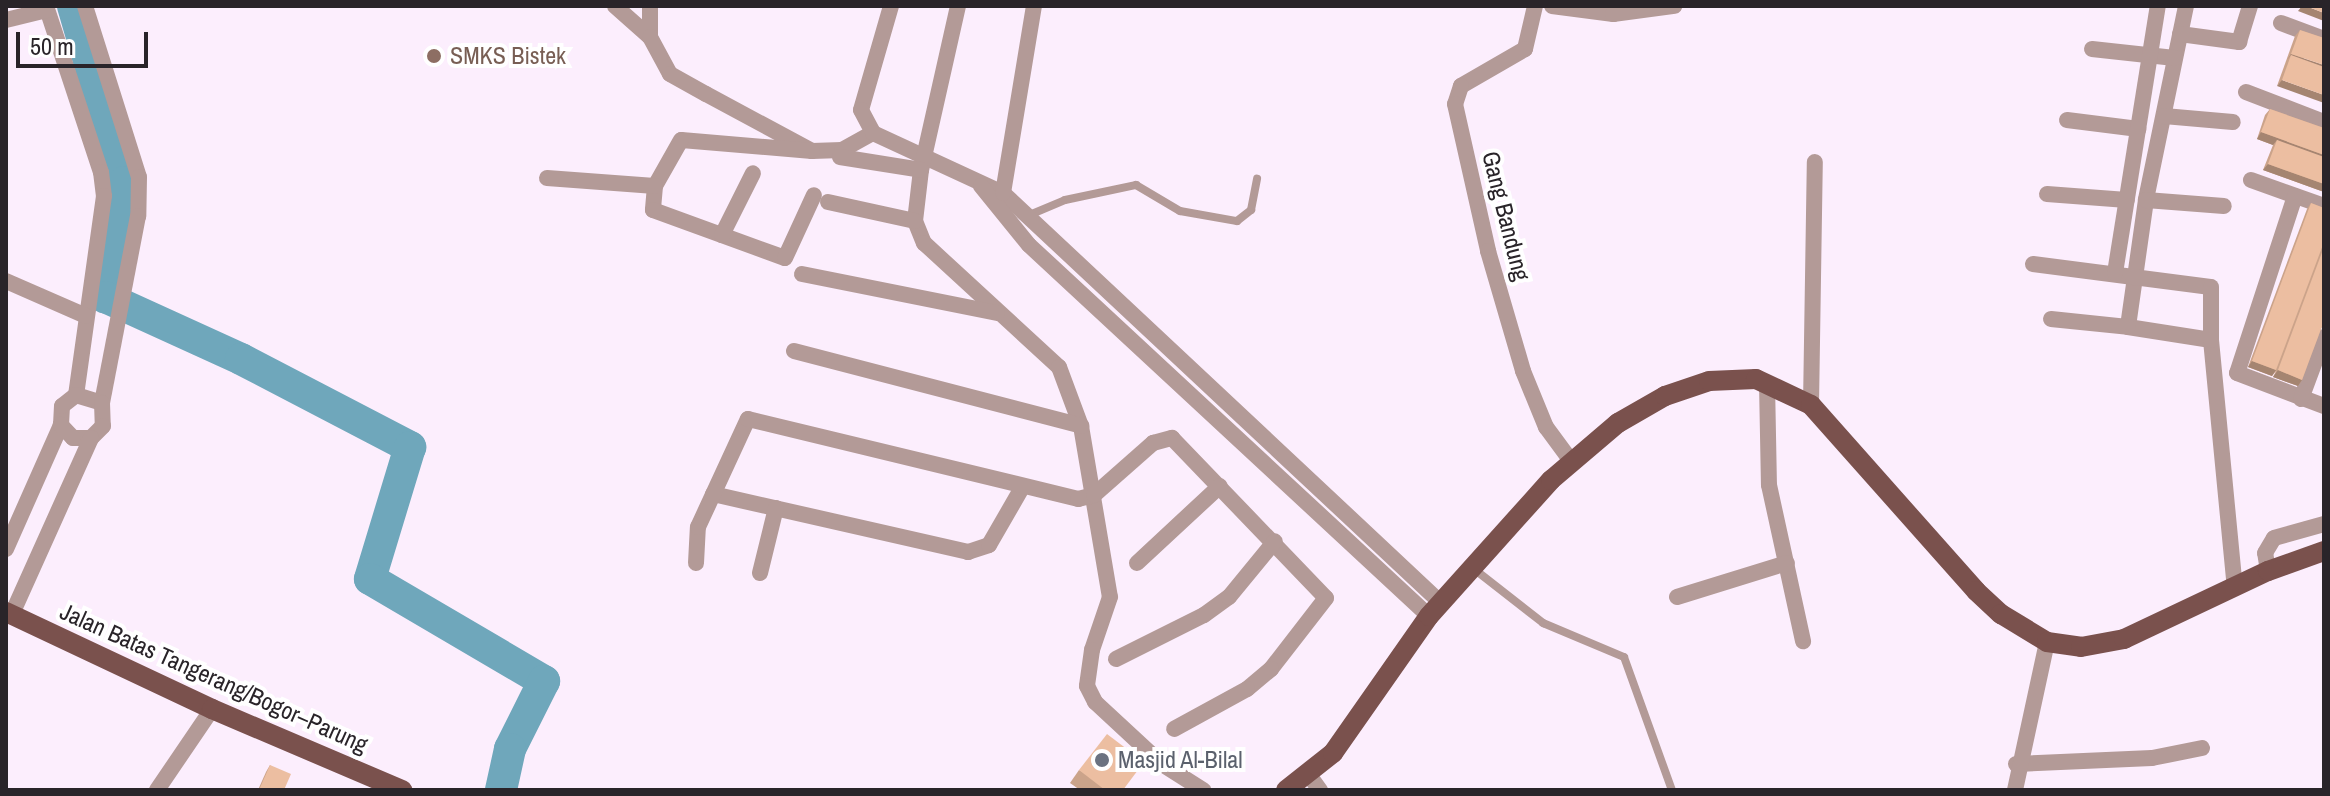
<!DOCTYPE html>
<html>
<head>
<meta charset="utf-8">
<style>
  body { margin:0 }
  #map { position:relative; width:2330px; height:796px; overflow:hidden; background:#fceefd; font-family:"Archivo Narrow",sans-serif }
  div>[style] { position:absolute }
  .river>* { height:32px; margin:-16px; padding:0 16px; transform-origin:16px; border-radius:16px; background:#6fa7bb }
  .service>* { height:8px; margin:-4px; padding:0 4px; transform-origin:4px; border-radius:4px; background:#b39a97 }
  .minor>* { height:16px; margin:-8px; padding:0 8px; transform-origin:8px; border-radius:8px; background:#b39a97 }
  .primary>* { height:20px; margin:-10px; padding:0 10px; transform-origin:10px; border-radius:10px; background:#7a514d }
  .wall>* { inset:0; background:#cba38a }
  .shaded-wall>* { inset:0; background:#a58571 }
  .building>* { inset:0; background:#ecbea1 }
  .dots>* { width:22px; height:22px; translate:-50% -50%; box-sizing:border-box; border:4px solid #fff; border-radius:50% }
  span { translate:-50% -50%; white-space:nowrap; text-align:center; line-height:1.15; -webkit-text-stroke:8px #fff; paint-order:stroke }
  .education-label { font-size:24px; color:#785e54 }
  .left { translate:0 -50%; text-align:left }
  .street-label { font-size:24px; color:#292429 }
  .worship-label { font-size:24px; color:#5b616d }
  .frame { position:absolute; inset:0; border:8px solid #292429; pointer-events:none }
  .scale { position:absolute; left:16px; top:32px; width:132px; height:36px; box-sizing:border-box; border:4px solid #292429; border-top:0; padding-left:10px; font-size:24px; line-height:28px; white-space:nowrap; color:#292429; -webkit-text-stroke:6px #fff; paint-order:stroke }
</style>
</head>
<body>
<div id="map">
  <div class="river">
    <i style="left:73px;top:6px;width:183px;rotate:73.8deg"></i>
    <i style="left:124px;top:182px;width:117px;rotate:99.4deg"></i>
    <i style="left:105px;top:297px;width:149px;rotate:24.5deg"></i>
    <i style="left:241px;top:359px;width:191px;rotate:27.5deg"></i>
    <i style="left:410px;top:447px;width:138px;rotate:106.9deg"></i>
    <i style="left:370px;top:579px;width:202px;rotate:30.4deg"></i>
    <i style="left:544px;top:681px;width:76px;rotate:116.6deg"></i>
    <i style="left:510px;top:749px;width:42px;rotate:102.4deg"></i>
  </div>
  <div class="service">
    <i style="left:1027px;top:216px;width:41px;rotate:-22.8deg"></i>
    <i style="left:1065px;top:200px;width:73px;rotate:-11.9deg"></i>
    <i style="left:1136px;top:185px;width:51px;rotate:30.6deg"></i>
    <i style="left:1180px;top:211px;width:58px;rotate:10deg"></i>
    <i style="left:1237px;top:221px;width:18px;rotate:-38deg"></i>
    <i style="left:1251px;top:210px;width:32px;rotate:-79deg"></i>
    <i style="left:1474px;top:569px;width:88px;rotate:38deg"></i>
    <i style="left:1543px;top:623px;width:88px;rotate:22.8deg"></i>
    <i style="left:1624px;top:657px;width:141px;rotate:70.2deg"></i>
  </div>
  <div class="minor">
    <i style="left:46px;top:6px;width:175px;rotate:71.7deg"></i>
    <i style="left:101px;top:172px;width:24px;rotate:83deg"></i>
    <i style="left:104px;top:196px;width:201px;rotate:98deg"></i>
    <i style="left:85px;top:6px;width:179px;rotate:72.5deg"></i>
    <i style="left:139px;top:177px;width:39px;rotate:91deg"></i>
    <i style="left:138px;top:216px;width:190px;rotate:100.9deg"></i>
    <i style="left:615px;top:6px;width:47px;rotate:41.5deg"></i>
    <i style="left:650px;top:6px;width:31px;rotate:90deg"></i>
    <i style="left:650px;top:37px;width:42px;rotate:61.6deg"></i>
    <i style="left:670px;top:74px;width:41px;rotate:29.1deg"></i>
    <i style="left:706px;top:94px;width:120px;rotate:28.3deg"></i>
    <i style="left:812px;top:151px;width:30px;rotate:-2deg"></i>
    <i style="left:842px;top:150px;width:35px;rotate:-29deg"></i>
    <i style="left:891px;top:6px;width:108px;rotate:106.1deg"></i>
    <i style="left:861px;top:110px;width:26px;rotate:62deg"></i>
    <i style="left:873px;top:133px;width:143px;rotate:24.8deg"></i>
    <i style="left:1003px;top:193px;width:601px;rotate:43.11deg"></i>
    <i style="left:958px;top:6px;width:168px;rotate:102.7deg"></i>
    <i style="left:921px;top:170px;width:51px;rotate:96.7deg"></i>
    <i style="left:915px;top:221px;width:24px;rotate:68deg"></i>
    <i style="left:924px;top:243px;width:183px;rotate:42.6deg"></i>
    <i style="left:1059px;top:367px;width:63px;rotate:69.6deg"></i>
    <i style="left:1081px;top:426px;width:173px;rotate:80.4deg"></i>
    <i style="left:1110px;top:597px;width:56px;rotate:108.8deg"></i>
    <i style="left:1092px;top:650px;width:36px;rotate:98deg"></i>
    <i style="left:1087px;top:686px;width:18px;rotate:63deg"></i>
    <i style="left:1095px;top:702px;width:91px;rotate:42.8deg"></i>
    <i style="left:1162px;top:764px;width:49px;rotate:32.4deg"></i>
    <i style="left:1535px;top:6px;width:44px;rotate:103.1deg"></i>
    <i style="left:1525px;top:49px;width:74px;rotate:150deg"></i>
    <i style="left:1461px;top:86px;width:19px;rotate:108deg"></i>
    <i style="left:1455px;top:104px;width:151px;rotate:77.3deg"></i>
    <i style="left:1488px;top:251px;width:125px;rotate:73.7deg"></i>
    <i style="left:1523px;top:371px;width:61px;rotate:67.7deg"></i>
    <i style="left:1546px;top:427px;width:42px;rotate:53.7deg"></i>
    <i style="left:1552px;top:6px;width:62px;rotate:7.5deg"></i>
    <i style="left:1613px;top:14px;width:62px;rotate:-7.5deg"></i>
    <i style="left:2186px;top:6px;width:198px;rotate:101.7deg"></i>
    <i style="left:2146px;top:200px;width:128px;rotate:98.1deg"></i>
    <i style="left:2128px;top:327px;width:84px;rotate:8.9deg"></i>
    <i style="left:2211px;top:340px;width:249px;rotate:84.5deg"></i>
    <i style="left:6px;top:20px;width:42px;rotate:-13.7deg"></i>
    <i style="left:2281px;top:23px;width:46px;rotate:20.4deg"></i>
    <i style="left:2180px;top:34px;width:60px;rotate:7.7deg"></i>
    <i style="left:2239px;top:42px;width:38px;rotate:-73deg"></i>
    <i style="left:2092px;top:49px;width:83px;rotate:6.2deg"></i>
    <i style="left:2246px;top:92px;width:84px;rotate:21deg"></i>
    <i style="left:2164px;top:116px;width:69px;rotate:5deg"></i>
    <i style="left:2067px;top:120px;width:72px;rotate:7.2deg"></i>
    <i style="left:812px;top:151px;width:131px;rotate:-175.2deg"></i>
    <i style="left:681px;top:140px;width:53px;rotate:119.5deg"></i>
    <i style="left:655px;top:186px;width:24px;rotate:95deg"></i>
    <i style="left:653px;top:210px;width:140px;rotate:20deg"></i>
    <i style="left:785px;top:258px;width:69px;rotate:-65.3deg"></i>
    <i style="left:840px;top:157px;width:82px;rotate:9.1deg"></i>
    <i style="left:547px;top:178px;width:108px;rotate:4.2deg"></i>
    <i style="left:2251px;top:180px;width:77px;rotate:19.6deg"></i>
    <i style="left:981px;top:186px;width:76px;rotate:50.9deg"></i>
    <i style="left:1029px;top:245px;width:546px;rotate:42.85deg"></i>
    <i style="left:1003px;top:193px;width:190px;rotate:-80.6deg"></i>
    <i style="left:2047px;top:194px;width:80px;rotate:4.3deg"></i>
    <i style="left:2295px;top:196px;width:186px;rotate:108.1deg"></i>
    <i style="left:2237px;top:373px;width:93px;rotate:20.8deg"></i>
    <i style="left:2146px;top:200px;width:78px;rotate:4.4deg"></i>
    <i style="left:828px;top:202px;width:89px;rotate:12.3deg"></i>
    <i style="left:722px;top:235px;width:69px;rotate:-63.4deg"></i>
    <i style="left:2033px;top:264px;width:179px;rotate:7.4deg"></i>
    <i style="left:2211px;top:287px;width:53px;rotate:90deg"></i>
    <i style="left:2115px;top:273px;width:270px;rotate:-80.9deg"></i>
    <i style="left:802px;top:274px;width:199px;rotate:11.3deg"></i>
    <i style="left:6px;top:281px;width:87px;rotate:23.6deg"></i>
    <i style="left:2051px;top:319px;width:77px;rotate:5.9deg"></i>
    <i style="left:794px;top:351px;width:297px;rotate:14.6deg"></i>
    <i style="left:1767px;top:383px;width:102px;rotate:88.9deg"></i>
    <i style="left:1769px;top:485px;width:160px;rotate:77.7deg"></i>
    <i style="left:2301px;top:399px;width:66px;rotate:-69.6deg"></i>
    <i style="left:1811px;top:405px;width:243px;rotate:-89.1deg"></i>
    <i style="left:713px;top:494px;width:262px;rotate:12.8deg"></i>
    <i style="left:968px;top:552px;width:22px;rotate:-18deg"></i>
    <i style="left:989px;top:545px;width:68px;rotate:-60deg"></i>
    <i style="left:6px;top:549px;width:136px;rotate:-66.1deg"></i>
    <i style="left:61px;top:425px;width:19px;rotate:-87deg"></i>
    <i style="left:62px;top:406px;width:18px;rotate:-38deg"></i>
    <i style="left:76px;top:395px;width:27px;rotate:17deg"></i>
    <i style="left:102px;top:403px;width:23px;rotate:88deg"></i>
    <i style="left:103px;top:426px;width:17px;rotate:135deg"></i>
    <i style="left:91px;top:438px;width:18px;rotate:180deg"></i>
    <i style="left:73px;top:438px;width:18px;rotate:-133deg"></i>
    <i style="left:696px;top:563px;width:36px;rotate:-87deg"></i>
    <i style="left:698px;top:527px;width:119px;rotate:-65.2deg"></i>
    <i style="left:748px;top:419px;width:340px;rotate:13.6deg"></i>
    <i style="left:1078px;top:499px;width:16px;rotate:-14deg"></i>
    <i style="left:1094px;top:495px;width:79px;rotate:-41.4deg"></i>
    <i style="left:1153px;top:443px;width:20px;rotate:-15deg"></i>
    <i style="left:1172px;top:438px;width:222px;rotate:46.1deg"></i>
    <i style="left:1326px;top:598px;width:90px;rotate:127.8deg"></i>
    <i style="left:1271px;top:669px;width:31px;rotate:140deg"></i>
    <i style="left:1247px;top:689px;width:83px;rotate:151.3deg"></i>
    <i style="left:1137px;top:563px;width:113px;rotate:-42.9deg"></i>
    <i style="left:2268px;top:571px;width:18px;rotate:-99deg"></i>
    <i style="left:2265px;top:553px;width:17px;rotate:-59deg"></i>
    <i style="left:2274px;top:538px;width:52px;rotate:-15.6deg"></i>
    <i style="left:760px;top:573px;width:67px;rotate:-76.2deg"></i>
    <i style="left:1677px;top:597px;width:115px;rotate:-17.2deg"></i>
    <i style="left:12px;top:614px;width:193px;rotate:-65.8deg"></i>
    <i style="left:1116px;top:659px;width:98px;rotate:-26.6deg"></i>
    <i style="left:1204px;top:615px;width:31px;rotate:-36deg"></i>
    <i style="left:1229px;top:597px;width:72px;rotate:-50.6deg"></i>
    <i style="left:2016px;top:764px;width:136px;rotate:-2.5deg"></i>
    <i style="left:2152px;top:758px;width:51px;rotate:-11.3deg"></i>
    <i style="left:1309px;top:775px;width:19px;rotate:54deg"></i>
    <i style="left:157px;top:790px;width:98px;rotate:-55.8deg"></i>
    <i style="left:2015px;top:790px;width:151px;rotate:-77.8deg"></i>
  </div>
  <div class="primary">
    <i style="left:6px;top:612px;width:228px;rotate:25.2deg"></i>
    <i style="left:212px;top:709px;width:207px;rotate:23.1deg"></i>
    <i style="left:1286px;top:790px;width:60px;rotate:-38.2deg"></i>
    <i style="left:1333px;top:753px;width:167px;rotate:-55deg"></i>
    <i style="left:1429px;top:616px;width:183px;rotate:-48.1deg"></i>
    <i style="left:1551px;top:480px;width:88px;rotate:-40.4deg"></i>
    <i style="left:1618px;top:423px;width:54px;rotate:-29.9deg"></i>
    <i style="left:1665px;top:396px;width:46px;rotate:-18.8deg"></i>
    <i style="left:1709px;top:381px;width:47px;rotate:-2.4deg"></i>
    <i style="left:1756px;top:379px;width:61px;rotate:25.3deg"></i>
    <i style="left:1811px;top:405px;width:249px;rotate:48.4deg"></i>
    <i style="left:1976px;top:591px;width:34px;rotate:43deg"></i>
    <i style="left:2001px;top:614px;width:54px;rotate:31.3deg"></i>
    <i style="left:2047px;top:642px;width:34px;rotate:8deg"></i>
    <i style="left:2081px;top:647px;width:44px;rotate:-10.5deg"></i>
    <i style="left:2124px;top:639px;width:159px;rotate:-25.3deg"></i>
    <i style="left:2268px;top:571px;width:59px;rotate:-19.7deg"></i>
  </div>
  <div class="wall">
    <i style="clip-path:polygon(2300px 30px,2324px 38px,2277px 86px,2295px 36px)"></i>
    <i style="clip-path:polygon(2270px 109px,2324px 128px,2324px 192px,2263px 170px,2273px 145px,2257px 139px,2265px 115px)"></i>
    <i style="clip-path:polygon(2311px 203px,2324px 208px,2324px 321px,2302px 380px,2298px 386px,2273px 377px,2276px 371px,2272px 376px,2248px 367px,2307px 209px)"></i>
    <i style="clip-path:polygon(270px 765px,284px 790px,258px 790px,266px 772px)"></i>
    <i style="clip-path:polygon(1079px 770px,1123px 790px,1080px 790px,1070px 783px)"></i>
  </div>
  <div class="shaded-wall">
    <i style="clip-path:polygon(2302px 6px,2306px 6px,2324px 13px,2324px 21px,2298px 11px)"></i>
    <i style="clip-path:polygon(2291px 54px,2324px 65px,2324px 74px,2291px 55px,2287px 60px)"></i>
    <i style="clip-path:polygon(2282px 80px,2324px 95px,2324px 103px,2277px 86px)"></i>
    <i style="clip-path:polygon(2261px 132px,2324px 155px,2324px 163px,2277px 140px,2273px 145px,2257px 139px)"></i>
    <i style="clip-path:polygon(2268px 164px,2324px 184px,2324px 192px,2263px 170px)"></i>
    <i style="clip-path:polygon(2252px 361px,2276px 370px,2272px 376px,2248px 367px)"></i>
    <i style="clip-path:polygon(2278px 370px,2302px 380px,2298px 386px,2273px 377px)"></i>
  </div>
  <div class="building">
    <i style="clip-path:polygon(2306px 6px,2324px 6px,2324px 13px)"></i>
    <i style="clip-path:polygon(2300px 30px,2324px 38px,2324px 65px,2291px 54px)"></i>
    <i style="clip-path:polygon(2291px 55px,2324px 67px,2324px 95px,2282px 80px)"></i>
    <i style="clip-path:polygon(2270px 109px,2324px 128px,2324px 155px,2261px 132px)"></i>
    <i style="clip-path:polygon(2277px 140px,2324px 157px,2324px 184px,2268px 164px)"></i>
    <i style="clip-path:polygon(2311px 203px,2324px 208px,2324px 242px,2276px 370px,2252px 361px)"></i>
    <i style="clip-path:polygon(2324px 247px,2324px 321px,2302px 380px,2278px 370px)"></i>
    <i style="clip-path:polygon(1107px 734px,1144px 762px,1123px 790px,1105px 790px,1079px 770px)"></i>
    <i style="clip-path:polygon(270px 765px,291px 774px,284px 790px,259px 790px)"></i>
  </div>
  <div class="dots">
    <i style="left:434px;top:56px;background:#8d6e63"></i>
    <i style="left:1102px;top:760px;background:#6b7280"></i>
  </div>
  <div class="education-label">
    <span class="left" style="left:450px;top:56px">SMKS Bistek</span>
  </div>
  <div class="street-label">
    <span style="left:1506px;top:216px;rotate:76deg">Gang Bandung</span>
    <span style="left:214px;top:678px;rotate:24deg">Jalan Batas Tangerang/Bogor–Parung</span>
  </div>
  <div class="worship-label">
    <span class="left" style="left:1118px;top:760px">Masjid Al-Bilal</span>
  </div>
  <div class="frame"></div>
  <div class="scale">50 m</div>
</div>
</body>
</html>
